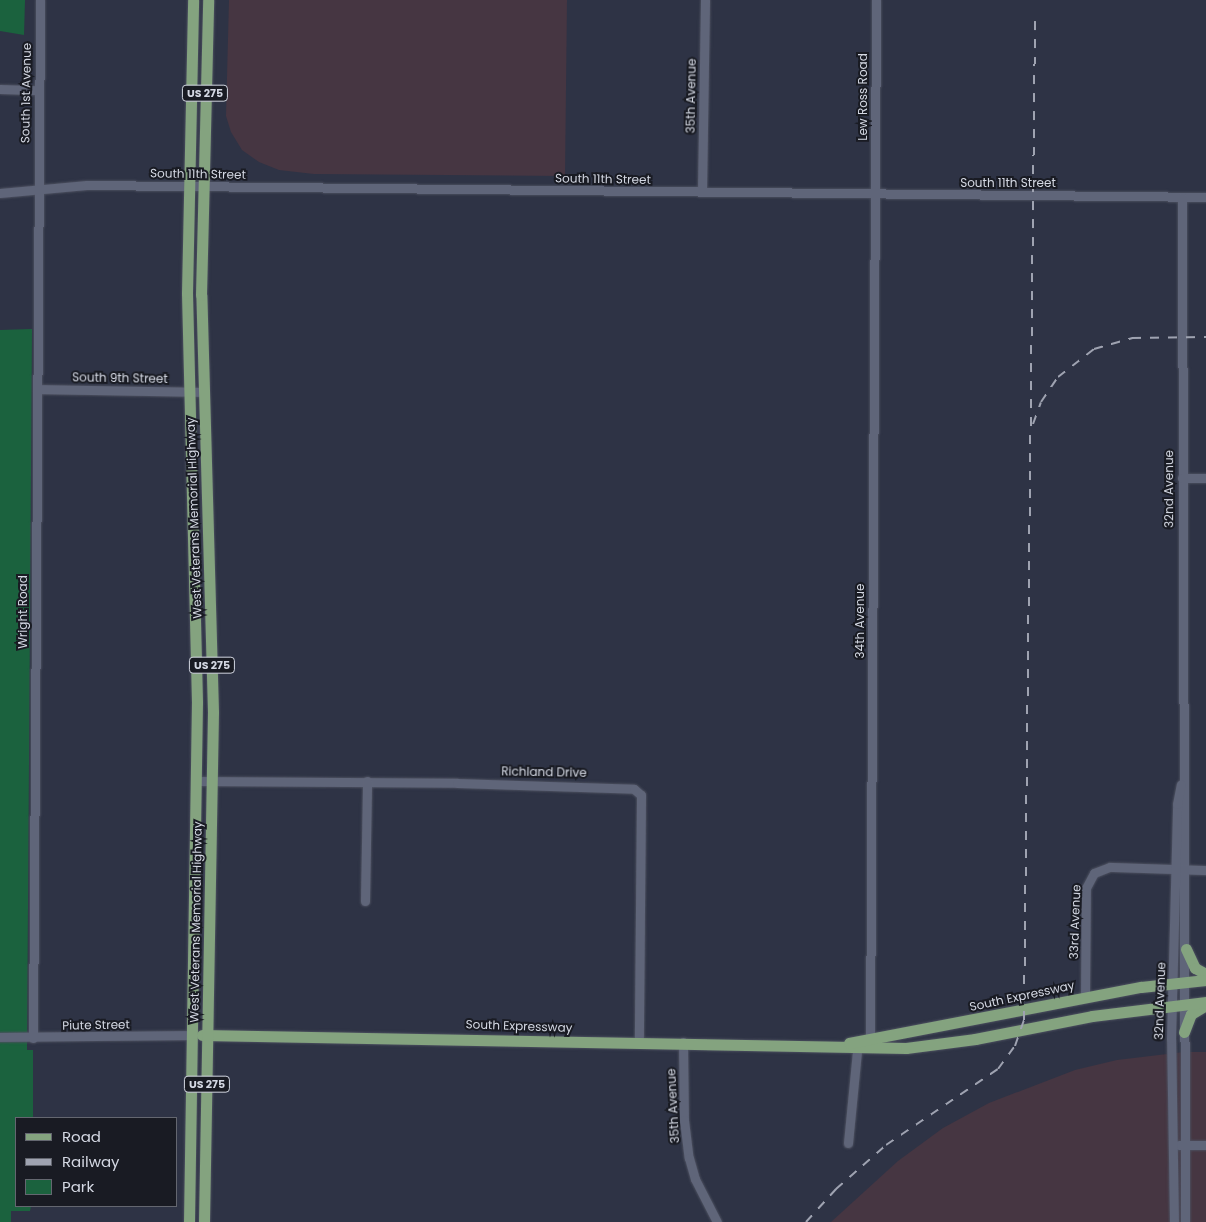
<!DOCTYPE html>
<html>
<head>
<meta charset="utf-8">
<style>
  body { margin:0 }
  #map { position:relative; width:1206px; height:1222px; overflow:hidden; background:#2e3345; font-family:Poppins,sans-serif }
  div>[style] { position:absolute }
  .commercial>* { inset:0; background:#463642 }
  .green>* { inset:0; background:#1b623e }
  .roads { filter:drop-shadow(0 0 1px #4c505f) drop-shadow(0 0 1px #4c505f) }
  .minor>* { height:9px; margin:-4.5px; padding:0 4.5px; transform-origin:4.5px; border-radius:4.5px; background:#5f6579 }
  .major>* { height:11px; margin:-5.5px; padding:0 5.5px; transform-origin:5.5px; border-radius:5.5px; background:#84a37f }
  .rail>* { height:2px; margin-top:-1px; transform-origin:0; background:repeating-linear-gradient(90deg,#9fa3b1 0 9px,transparent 0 18px) }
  span { translate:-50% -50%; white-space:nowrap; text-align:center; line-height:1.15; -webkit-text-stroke:4px #191b23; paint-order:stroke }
  .shield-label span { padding:1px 4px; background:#191b23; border:1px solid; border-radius:4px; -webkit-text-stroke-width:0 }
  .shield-label { font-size:11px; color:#d4d8e3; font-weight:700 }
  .street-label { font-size:12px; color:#d4d8e3 }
  .legend { position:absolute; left:15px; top:1117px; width:162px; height:90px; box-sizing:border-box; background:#191b23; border:1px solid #646770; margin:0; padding:6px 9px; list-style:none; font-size:15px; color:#d4d8e3 }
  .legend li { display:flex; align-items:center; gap:10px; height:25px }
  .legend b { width:25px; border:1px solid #646770 }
</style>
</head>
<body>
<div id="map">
  <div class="commercial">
    <i style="clip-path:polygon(229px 0,567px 0,565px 176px,314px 174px,279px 170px,259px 162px,242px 150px,231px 132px,226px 116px)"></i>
    <i style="clip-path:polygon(1184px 1052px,1206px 1052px,1206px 1222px,831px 1222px,898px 1161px,943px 1128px,989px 1103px,1075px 1070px,1117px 1060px)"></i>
  </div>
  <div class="green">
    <i style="clip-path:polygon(0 0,25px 0,24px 35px,0 31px)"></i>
    <i style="clip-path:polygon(32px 329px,27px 1050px,33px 1050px,33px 1118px,16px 1118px,16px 1206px,31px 1206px,30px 1211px,11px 1211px,11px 1222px,0 1222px,0 330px)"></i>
  </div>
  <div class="roads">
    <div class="minor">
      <i style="left:0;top:89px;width:38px;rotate:2deg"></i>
      <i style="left:702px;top:192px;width:192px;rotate:-89.1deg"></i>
      <i style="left:0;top:193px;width:87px;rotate:-5.3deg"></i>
      <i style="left:87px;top:185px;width:1119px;rotate:0.61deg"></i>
      <i style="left:1182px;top:197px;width:1025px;rotate:89.83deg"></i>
      <i style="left:37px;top:389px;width:165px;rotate:1deg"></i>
      <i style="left:1182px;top:478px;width:24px"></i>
      <i style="left:196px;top:781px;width:261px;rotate:0.4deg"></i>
      <i style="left:457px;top:783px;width:177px;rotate:1.9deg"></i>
      <i style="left:634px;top:789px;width:9px;rotate:41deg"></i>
      <i style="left:641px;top:795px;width:247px;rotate:90.5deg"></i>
      <i style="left:365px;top:901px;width:120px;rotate:-89deg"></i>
      <i style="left:1085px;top:997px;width:109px;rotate:-89.5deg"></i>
      <i style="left:1086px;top:888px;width:17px;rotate:-62deg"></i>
      <i style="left:1094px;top:873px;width:17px;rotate:-21deg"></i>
      <i style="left:1110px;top:867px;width:96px;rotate:1.8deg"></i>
      <i style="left:0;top:1037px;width:193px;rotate:-0.6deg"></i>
      <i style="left:33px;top:1038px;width:1038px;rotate:-89.61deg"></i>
      <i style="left:683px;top:1042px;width:78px;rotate:89.3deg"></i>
      <i style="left:684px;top:1120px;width:38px;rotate:83deg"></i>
      <i style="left:689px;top:1158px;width:22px;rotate:74deg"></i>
      <i style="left:695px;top:1179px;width:48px;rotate:62.9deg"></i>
      <i style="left:870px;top:1045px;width:1045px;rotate:-89.67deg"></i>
      <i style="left:848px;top:1143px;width:102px;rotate:-84.4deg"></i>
      <i style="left:1179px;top:1145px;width:27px"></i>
      <i style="left:1174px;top:1222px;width:183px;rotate:-90.9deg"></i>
      <i style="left:1171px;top:1039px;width:235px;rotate:-88.5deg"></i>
      <i style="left:1177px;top:804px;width:20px;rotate:-79deg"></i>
    </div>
    <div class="major">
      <i style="left:1186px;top:949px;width:21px;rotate:65deg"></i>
      <i style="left:1195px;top:968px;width:13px;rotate:29deg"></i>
      <i style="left:1184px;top:1032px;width:19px;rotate:-69deg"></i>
      <i style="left:1191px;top:1014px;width:17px;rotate:-31deg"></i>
      <i style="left:202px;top:1035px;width:704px;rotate:1.06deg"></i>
      <i style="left:906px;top:1048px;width:70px;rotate:-7.4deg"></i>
      <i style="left:975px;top:1039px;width:119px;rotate:-11.1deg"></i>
      <i style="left:1092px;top:1016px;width:115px;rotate:-7deg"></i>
      <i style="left:849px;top:1043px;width:297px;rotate:-10.9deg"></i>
      <i style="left:1141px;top:987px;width:65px;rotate:-6.1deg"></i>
      <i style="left:189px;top:1222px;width:520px;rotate:-89.12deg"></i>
      <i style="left:197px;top:702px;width:409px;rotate:-91.4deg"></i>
      <i style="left:187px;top:293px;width:293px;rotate:-88.8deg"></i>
      <i style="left:204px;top:1222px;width:510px;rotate:-88.99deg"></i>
      <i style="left:213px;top:712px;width:417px;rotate:-91.6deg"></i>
      <i style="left:201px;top:295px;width:295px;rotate:-88.6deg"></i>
    </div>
  </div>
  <div class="rail">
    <i style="left:1033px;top:424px;width:23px;rotate:-70deg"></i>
    <i style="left:1041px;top:402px;width:30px;rotate:-56deg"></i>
    <i style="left:1058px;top:377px;width:46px;rotate:-37.9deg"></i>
    <i style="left:1094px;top:349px;width:40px;rotate:-16deg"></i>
    <i style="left:1132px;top:338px;width:74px;rotate:-0.8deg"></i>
    <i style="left:806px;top:1222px;width:45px;rotate:-47.7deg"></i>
    <i style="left:836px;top:1189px;width:67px;rotate:-41.3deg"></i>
    <i style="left:886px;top:1145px;width:135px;rotate:-34.2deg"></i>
    <i style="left:998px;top:1069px;width:29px;rotate:-54deg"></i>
    <i style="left:1015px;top:1046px;width:28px;rotate:-71deg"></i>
    <i style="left:1024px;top:1020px;width:1005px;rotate:-89.37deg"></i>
  </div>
  <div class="shield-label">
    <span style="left:205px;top:93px">US 275</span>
    <span style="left:212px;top:665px">US 275</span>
    <span style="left:207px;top:1084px">US 275</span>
  </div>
  <div class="street-label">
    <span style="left:26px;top:93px;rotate:-89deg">South 1st Avenue</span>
    <span style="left:691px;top:96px;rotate:-89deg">35th Avenue</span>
    <span style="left:863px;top:97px;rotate:-90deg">Lew Ross Road</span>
    <span style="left:198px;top:174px;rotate:1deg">South 11th Street</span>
    <span style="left:603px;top:179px;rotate:1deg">South 11th Street</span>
    <span style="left:1008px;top:183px">South 11th Street</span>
    <span style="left:120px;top:378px;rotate:1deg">South 9th Street</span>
    <span style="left:1169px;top:489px;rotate:-90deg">32nd Avenue</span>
    <span style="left:194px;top:518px;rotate:-92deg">West Veterans Memorial Highway</span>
    <span style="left:23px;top:612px;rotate:-90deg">Wright Road</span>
    <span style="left:860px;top:621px;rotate:-90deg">34th Avenue</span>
    <span style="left:544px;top:772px;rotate:1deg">Richland Drive</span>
    <span style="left:196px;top:922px;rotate:-89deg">West Veterans Memorial Highway</span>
    <span style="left:1075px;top:922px;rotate:-88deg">33rd Avenue</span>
    <span style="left:1022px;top:996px;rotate:-12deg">South Expressway</span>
    <span style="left:1160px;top:1001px;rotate:-88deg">32nd Avenue</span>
    <span style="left:96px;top:1025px;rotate:-1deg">Piute Street</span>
    <span style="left:519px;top:1026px;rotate:2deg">South Expressway</span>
    <span style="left:673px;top:1106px;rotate:-93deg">35th Avenue</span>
  </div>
  <ul class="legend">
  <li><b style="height:6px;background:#84a37f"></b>Road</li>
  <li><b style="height:6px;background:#9fa3b1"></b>Railway</li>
  <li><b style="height:14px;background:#1b623e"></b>Park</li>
  </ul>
</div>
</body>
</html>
